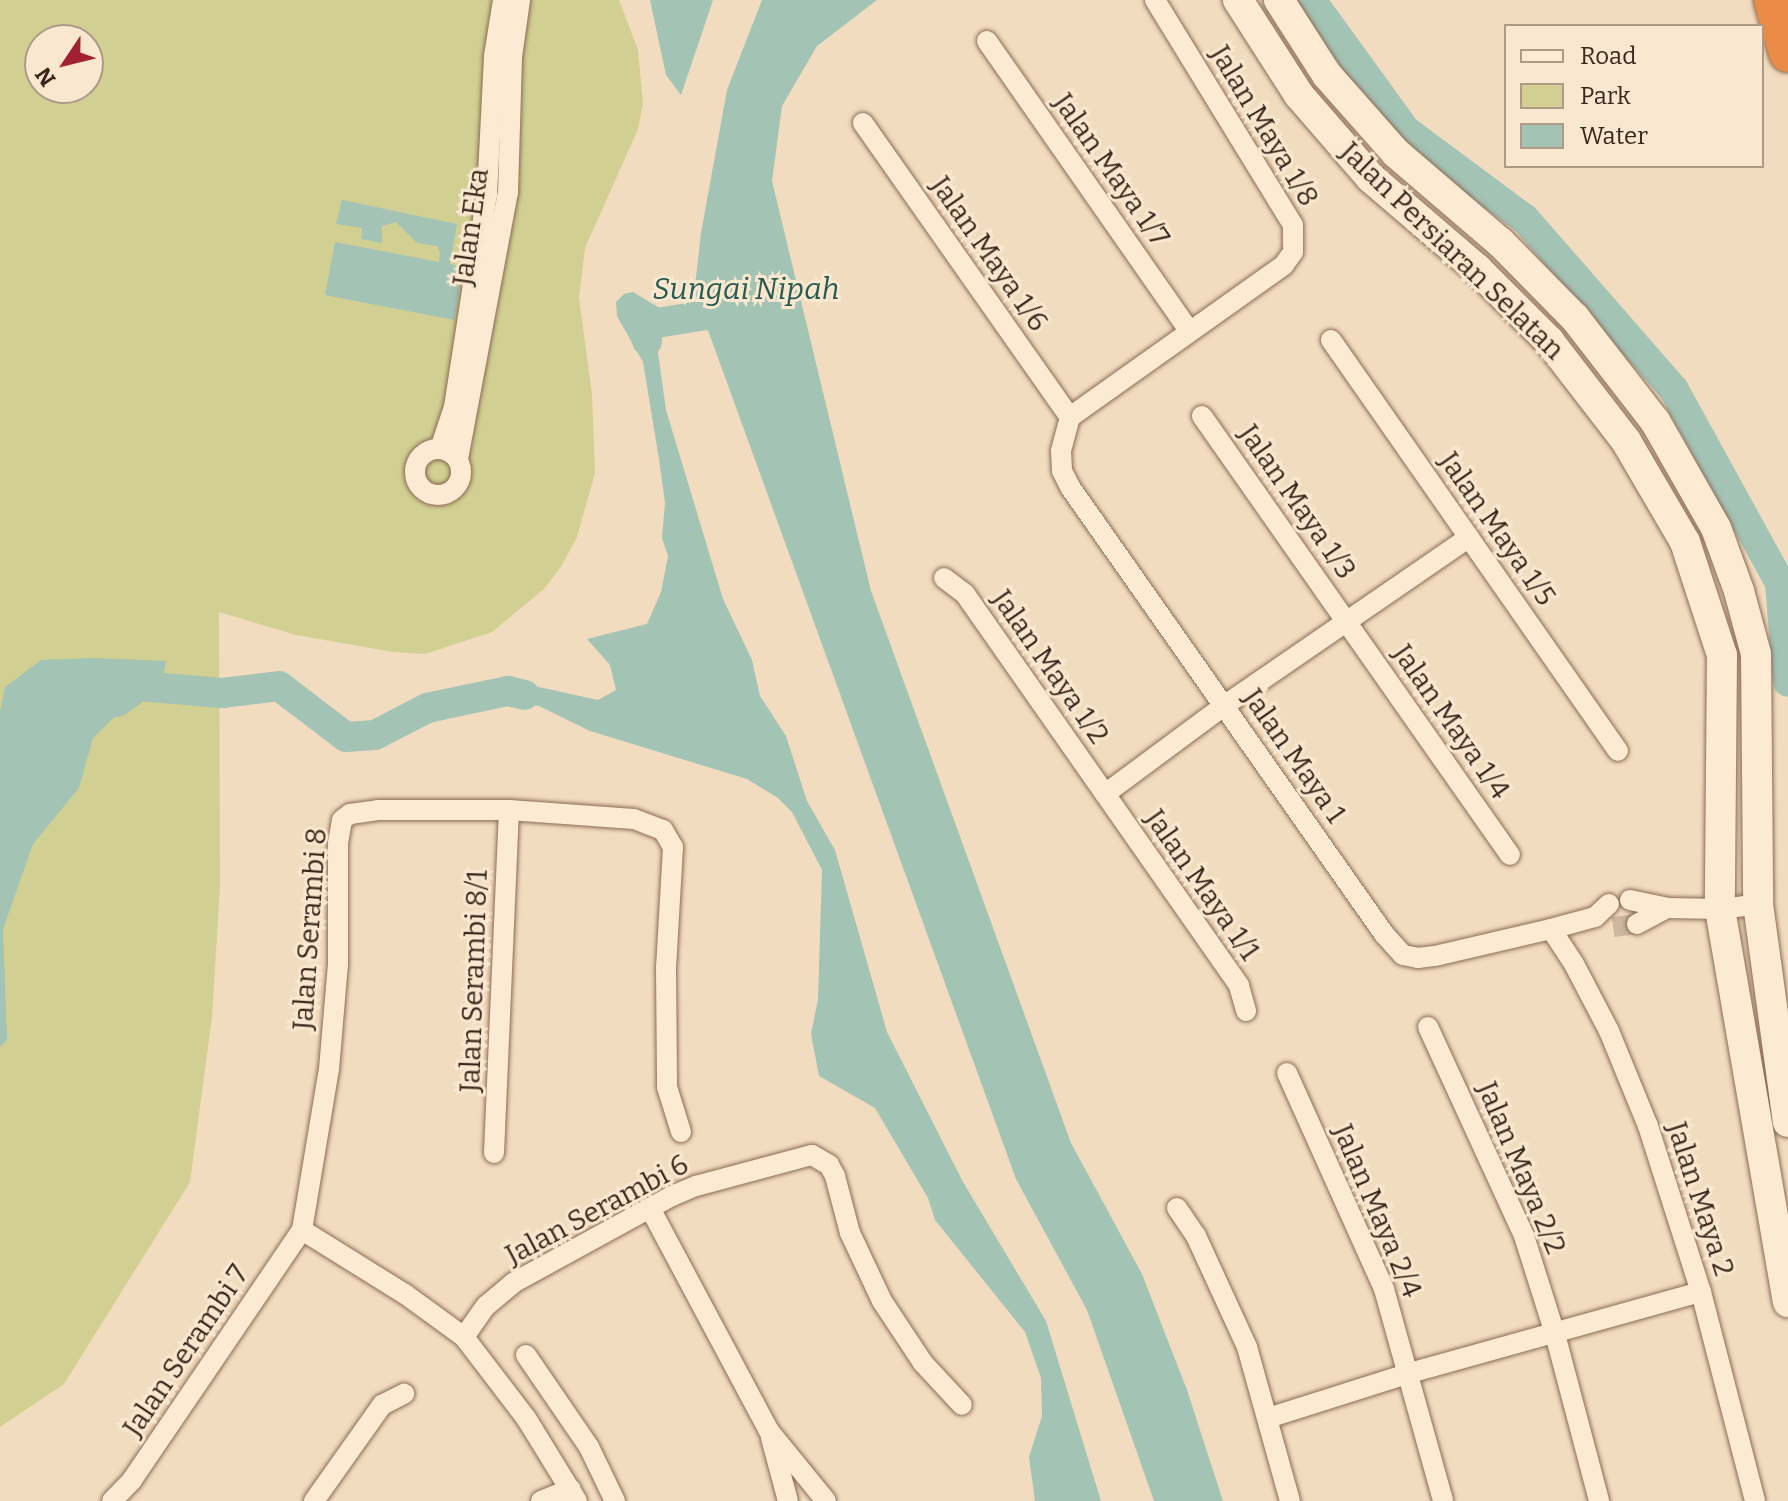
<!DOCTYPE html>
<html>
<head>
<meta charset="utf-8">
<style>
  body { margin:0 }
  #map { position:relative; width:1788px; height:1501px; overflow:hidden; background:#f2dcbf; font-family:Bitter,serif }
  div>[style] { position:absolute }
  .green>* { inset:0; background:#d1d092 }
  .water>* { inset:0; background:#a3c3b5 }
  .river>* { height:30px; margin:-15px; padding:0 15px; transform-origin:15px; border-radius:15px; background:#a3c3b5 }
  .street-tunnel>* { height:20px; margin-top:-10px; transform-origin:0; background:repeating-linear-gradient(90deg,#cdb89e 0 20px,transparent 0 30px) }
  .roads { filter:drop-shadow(0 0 2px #8c6b56) drop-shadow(0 0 2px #8c6b56) }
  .street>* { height:20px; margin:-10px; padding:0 10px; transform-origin:10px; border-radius:10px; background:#fcead3 }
  .street>.ring { margin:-10px; padding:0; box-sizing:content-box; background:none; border:20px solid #fcead3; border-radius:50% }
  .secondary>* { height:30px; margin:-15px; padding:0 15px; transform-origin:15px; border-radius:15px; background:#fcead3 }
  .highway>* { height:38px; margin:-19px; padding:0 19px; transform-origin:19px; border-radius:19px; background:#ea8c47 }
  span { translate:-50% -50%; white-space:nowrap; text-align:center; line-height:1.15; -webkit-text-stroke:6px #f9e7cf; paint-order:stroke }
  .street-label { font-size:28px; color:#3a261b }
  .water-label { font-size:30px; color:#295c51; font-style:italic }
  .legend { position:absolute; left:1504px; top:24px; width:260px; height:144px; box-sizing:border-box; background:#f9e7cf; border:2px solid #ad9a87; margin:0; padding:10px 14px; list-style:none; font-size:24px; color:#3a261b }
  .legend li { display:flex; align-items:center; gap:16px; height:40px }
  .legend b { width:40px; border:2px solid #ad9a87 }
  .north { position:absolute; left:24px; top:24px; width:80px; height:80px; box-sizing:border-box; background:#f9e7cf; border:2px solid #ad9a87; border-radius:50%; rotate:235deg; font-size:22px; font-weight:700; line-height:32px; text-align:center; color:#3a261b }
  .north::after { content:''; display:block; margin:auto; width:28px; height:36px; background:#a12032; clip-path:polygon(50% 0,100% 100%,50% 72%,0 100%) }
</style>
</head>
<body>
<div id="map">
  <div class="green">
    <i style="clip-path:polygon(evenodd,0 0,619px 0,638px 50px,643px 104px,638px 129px,585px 248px,579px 298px,592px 394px,595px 473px,577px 537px,561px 567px,543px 590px,492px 632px,425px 654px,393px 652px,296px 635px,219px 612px,220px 886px,212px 1017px,190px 1182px,64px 1384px,0 1427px,0 0,40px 40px,88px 40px,88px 88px,40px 88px,40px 40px)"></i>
  </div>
  <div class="water">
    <i style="clip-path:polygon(650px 0,713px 0,681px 95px,666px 75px)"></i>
    <i style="clip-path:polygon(762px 0,877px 0,817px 46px,782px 106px,772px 181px,871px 591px,1071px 1143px,1142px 1274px,1187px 1390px,1223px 1501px,1154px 1501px,1087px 1310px,1016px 1179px,709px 333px,698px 315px,695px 286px,701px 233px,727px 90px)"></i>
    <i style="clip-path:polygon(342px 200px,457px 224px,450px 264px,464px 268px,454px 320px,325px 295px,335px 242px,439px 262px,440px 253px,437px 246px,417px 243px,396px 222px,382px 226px,382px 243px,361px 239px,362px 228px,336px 224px)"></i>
    <i style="clip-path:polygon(633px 292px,663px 310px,667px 329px,656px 338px,666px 410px,723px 599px,752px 660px,760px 696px,786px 736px,807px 801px,835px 850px,887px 1032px,963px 1182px,1046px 1321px,1101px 1501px,1035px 1501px,1029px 1457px,1042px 1416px,1041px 1378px,1025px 1332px,935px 1220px,928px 1198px,875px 1108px,819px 1076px,811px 1034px,818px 999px,822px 870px,792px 812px,778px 798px,747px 779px,590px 731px,539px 706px,486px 696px,516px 682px,598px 700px,616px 690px,610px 665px,587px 639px,647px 624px,661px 592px,668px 556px,662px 538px,665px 503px,659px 459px,643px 362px,617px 316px,616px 302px,624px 294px)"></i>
    <i style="clip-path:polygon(94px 658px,166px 661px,162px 682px,131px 701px,93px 738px,79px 788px,33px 844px,3px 929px,7px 1040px,0 1047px,0 711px,5px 687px,41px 660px)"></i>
  </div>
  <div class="river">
    <i style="left:1311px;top:0;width:160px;rotate:54.1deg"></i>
    <i style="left:1405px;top:130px;width:149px;rotate:36.6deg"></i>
    <i style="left:1525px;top:219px;width:227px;rotate:48.9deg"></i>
    <i style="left:1674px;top:390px;width:220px;rotate:61.2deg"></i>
    <i style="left:1780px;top:583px;width:99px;rotate:85.4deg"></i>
    <i style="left:647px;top:341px;width:16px;rotate:-101deg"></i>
    <i style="left:644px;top:325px;width:95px;rotate:-9.1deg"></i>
    <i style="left:117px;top:702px;width:27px;rotate:-36deg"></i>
    <i style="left:139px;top:686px;width:83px;rotate:4.8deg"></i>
    <i style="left:222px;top:693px;width:57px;rotate:-7deg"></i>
    <i style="left:279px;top:686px;width:84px;rotate:37.3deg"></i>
    <i style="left:346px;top:737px;width:29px;rotate:-4deg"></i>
    <i style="left:375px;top:735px;width:59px;rotate:-27.4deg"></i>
    <i style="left:427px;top:708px;width:83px;rotate:-11.9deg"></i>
    <i style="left:508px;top:691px;width:17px;rotate:13deg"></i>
  </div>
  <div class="street-tunnel">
    <i style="left:1613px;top:927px;width:24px;rotate:-7deg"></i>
  </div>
  <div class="roads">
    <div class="street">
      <i style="left:1155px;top:0;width:264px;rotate:58.5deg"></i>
      <i style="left:1293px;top:225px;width:27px;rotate:90deg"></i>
      <i style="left:1293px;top:252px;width:16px;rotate:125deg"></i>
      <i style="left:1284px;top:265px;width:262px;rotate:144.6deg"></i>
      <i style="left:1070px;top:417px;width:35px;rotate:105deg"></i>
      <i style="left:1061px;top:451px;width:20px;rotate:87deg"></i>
      <i style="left:1062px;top:471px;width:18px;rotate:63deg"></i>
      <i style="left:1070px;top:487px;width:546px;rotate:54.91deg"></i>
      <i style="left:1384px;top:934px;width:28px;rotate:48deg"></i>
      <i style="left:1403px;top:955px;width:15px;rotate:11deg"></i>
      <i style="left:1418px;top:958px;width:17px;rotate:-7deg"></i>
      <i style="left:1435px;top:956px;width:119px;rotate:-13.1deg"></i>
      <i style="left:1551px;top:929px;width:46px;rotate:-15.3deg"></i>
      <i style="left:1595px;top:917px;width:19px;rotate:-43deg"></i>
      <i style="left:987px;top:41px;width:353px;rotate:55.1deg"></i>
      <i style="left:863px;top:123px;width:360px;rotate:54.9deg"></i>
      <i style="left:1331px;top:340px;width:501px;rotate:55.07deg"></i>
      <i style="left:1202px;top:416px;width:536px;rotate:54.95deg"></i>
      <i style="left:440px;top:449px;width:44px;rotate:-71.6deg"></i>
      <i style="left:454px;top:407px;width:215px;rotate:-81.2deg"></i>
      <i style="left:487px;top:195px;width:139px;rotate:-87.1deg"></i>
      <i style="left:494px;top:56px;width:57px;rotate:-80.9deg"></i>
      <i class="ring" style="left:415px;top:449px;width:26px;height:26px"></i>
      <i style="left:458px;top:459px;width:271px;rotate:-79.4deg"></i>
      <i style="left:508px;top:193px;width:136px;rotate:-88.3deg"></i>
      <i style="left:512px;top:57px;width:58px;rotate:-82deg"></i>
      <i style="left:944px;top:578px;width:26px;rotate:37deg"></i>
      <i style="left:965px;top:594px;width:478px;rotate:55deg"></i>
      <i style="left:1239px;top:986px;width:26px;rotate:74deg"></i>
      <i style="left:1105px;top:794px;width:149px;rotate:-36.6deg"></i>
      <i style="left:1225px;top:705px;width:296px;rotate:-34.5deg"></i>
      <i style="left:1630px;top:900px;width:38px;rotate:12deg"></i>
      <i style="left:1667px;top:908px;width:53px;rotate:1.1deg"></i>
      <i style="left:1720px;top:909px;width:38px;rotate:-7deg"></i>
      <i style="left:1637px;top:924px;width:34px;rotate:-28deg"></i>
      <i style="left:1551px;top:929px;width:42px;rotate:56.7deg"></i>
      <i style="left:1574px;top:964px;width:76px;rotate:62.4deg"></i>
      <i style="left:1609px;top:1031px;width:103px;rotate:67.7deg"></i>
      <i style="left:1648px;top:1126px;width:174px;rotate:72.3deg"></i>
      <i style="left:1701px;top:1292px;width:216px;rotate:75.5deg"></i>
      <i style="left:1428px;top:1027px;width:230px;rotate:65.3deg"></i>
      <i style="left:1524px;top:1236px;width:103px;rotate:72.4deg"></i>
      <i style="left:1555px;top:1334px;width:173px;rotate:75.2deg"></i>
      <i style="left:1287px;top:1073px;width:237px;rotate:65.8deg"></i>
      <i style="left:1384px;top:1289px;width:220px;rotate:74.4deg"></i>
      <i style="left:494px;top:1153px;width:343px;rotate:-87.5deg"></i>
      <i style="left:1177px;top:1208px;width:34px;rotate:56deg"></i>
      <i style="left:1196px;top:1236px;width:122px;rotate:65.3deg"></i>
      <i style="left:1247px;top:1347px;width:160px;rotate:74.4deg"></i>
      <i style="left:651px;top:1210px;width:251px;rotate:61.9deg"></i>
      <i style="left:769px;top:1431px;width:90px;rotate:50.8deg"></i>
      <i style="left:302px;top:1230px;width:121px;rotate:31.9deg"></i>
      <i style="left:405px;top:1294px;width:73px;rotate:36.1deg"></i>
      <i style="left:464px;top:1337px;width:102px;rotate:52.6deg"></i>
      <i style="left:526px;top:1418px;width:97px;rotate:58.4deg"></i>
      <i style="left:464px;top:1337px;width:38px;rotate:-55deg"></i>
      <i style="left:486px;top:1306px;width:35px;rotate:-40deg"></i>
      <i style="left:513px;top:1283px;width:181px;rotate:-28.7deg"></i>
      <i style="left:672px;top:1196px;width:26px;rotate:-23deg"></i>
      <i style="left:696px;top:1186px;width:120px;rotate:-15deg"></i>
      <i style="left:812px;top:1155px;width:20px;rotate:30deg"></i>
      <i style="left:829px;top:1165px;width:13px;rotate:61deg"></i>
      <i style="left:835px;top:1176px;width:59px;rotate:75.3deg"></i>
      <i style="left:850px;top:1233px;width:75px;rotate:64.8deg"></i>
      <i style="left:882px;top:1301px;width:74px;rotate:56.5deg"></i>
      <i style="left:923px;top:1363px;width:57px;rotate:47.1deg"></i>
      <i style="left:526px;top:1355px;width:112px;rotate:55.6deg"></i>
      <i style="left:589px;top:1447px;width:60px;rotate:64.3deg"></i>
      <i style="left:1268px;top:1418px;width:149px;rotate:-17.6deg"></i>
      <i style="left:1410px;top:1373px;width:302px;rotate:-15.6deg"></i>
      <i style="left:771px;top:1438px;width:65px;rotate:74.9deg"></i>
      <i style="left:112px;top:1501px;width:29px;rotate:-46deg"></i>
      <i style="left:132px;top:1480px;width:302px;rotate:-55.8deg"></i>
      <i style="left:302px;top:1230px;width:163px;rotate:-80.5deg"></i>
      <i style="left:329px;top:1069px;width:104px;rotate:-85.1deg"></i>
      <i style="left:338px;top:965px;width:122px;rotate:-90deg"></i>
      <i style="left:338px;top:843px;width:23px;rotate:-80deg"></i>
      <i style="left:342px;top:820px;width:10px;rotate:-37deg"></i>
      <i style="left:350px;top:814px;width:28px;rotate:-8deg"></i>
      <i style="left:378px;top:810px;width:131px"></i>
      <i style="left:509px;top:810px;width:125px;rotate:4.1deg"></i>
      <i style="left:634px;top:819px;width:31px;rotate:21deg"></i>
      <i style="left:663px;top:830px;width:20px;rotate:60deg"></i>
      <i style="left:673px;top:847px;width:120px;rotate:93.3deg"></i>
      <i style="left:666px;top:967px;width:120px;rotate:89.5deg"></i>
      <i style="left:667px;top:1087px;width:47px;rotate:72.7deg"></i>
      <i style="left:314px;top:1501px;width:118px;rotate:-54.7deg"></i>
      <i style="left:382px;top:1405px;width:25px;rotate:-27deg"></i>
      <i style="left:541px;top:1501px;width:32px;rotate:-22deg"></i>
    </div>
    <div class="secondary">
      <i style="left:1238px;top:0;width:113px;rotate:57.3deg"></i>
      <i style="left:1299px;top:95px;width:110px;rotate:49.1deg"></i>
      <i style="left:1371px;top:178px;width:140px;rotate:40.6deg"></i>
      <i style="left:1477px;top:269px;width:102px;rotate:45deg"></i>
      <i style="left:1549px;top:341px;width:126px;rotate:52.4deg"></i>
      <i style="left:1626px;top:441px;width:117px;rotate:59.7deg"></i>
      <i style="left:1685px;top:542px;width:119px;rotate:71.9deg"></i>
      <i style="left:1722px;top:655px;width:254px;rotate:90.5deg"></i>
      <i style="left:1720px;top:909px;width:399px;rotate:80.2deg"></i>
      <i style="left:1279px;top:0;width:89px;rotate:57.4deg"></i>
      <i style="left:1327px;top:75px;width:104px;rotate:48.5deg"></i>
      <i style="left:1396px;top:153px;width:138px;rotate:40.6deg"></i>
      <i style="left:1501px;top:243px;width:105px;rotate:45.4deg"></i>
      <i style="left:1575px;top:318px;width:130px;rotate:52.2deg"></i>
      <i style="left:1655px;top:421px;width:123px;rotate:60.3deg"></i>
      <i style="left:1716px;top:528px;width:67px;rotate:69.9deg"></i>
      <i style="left:1739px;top:591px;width:65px;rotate:74.9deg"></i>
      <i style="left:1756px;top:654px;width:250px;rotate:89.5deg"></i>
      <i style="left:1758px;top:904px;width:220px;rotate:82.2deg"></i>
    </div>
    <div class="highway">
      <i style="left:1773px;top:0;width:55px;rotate:74.2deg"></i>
    </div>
  </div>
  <div class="street-label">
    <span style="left:1264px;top:126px;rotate:59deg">Jalan Maya 1/8</span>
    <span style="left:1111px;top:170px;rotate:55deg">Jalan Maya 1/7</span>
    <span style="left:471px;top:227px;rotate:-82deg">Jalan Eka</span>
    <span style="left:1452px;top:251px;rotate:44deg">Jalan Persiaran Selatan</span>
    <span style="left:989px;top:254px;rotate:55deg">Jalan Maya 1/6</span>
    <span style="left:1297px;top:502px;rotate:55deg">Jalan Maya 1/3</span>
    <span style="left:1497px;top:529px;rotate:55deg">Jalan Maya 1/5</span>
    <span style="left:1050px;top:667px;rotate:55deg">Jalan Maya 1/2</span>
    <span style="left:1451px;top:722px;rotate:55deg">Jalan Maya 1/4</span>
    <span style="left:1294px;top:756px;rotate:55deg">Jalan Maya 1</span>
    <span style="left:1202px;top:885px;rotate:55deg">Jalan Maya 1/1</span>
    <span style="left:310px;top:929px;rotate:-86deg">Jalan Serambi 8</span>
    <span style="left:474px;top:981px;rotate:-88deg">Jalan Serambi 8/1</span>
    <span style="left:1521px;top:1168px;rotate:67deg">Jalan Maya 2/2</span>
    <span style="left:1700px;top:1199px;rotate:72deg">Jalan Maya 2</span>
    <span style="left:597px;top:1210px;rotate:-28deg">Jalan Serambi 6</span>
    <span style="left:1377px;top:1211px;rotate:67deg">Jalan Maya 2/4</span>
    <span style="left:186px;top:1351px;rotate:-56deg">Jalan Serambi 7</span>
  </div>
  <div class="water-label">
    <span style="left:746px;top:289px">Sungai Nipah</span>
  </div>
  <ul class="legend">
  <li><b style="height:10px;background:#fcead3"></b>Road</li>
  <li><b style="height:22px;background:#d1d092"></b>Park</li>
  <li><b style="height:22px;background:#a3c3b5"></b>Water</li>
  </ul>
  <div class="north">N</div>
</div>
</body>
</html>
